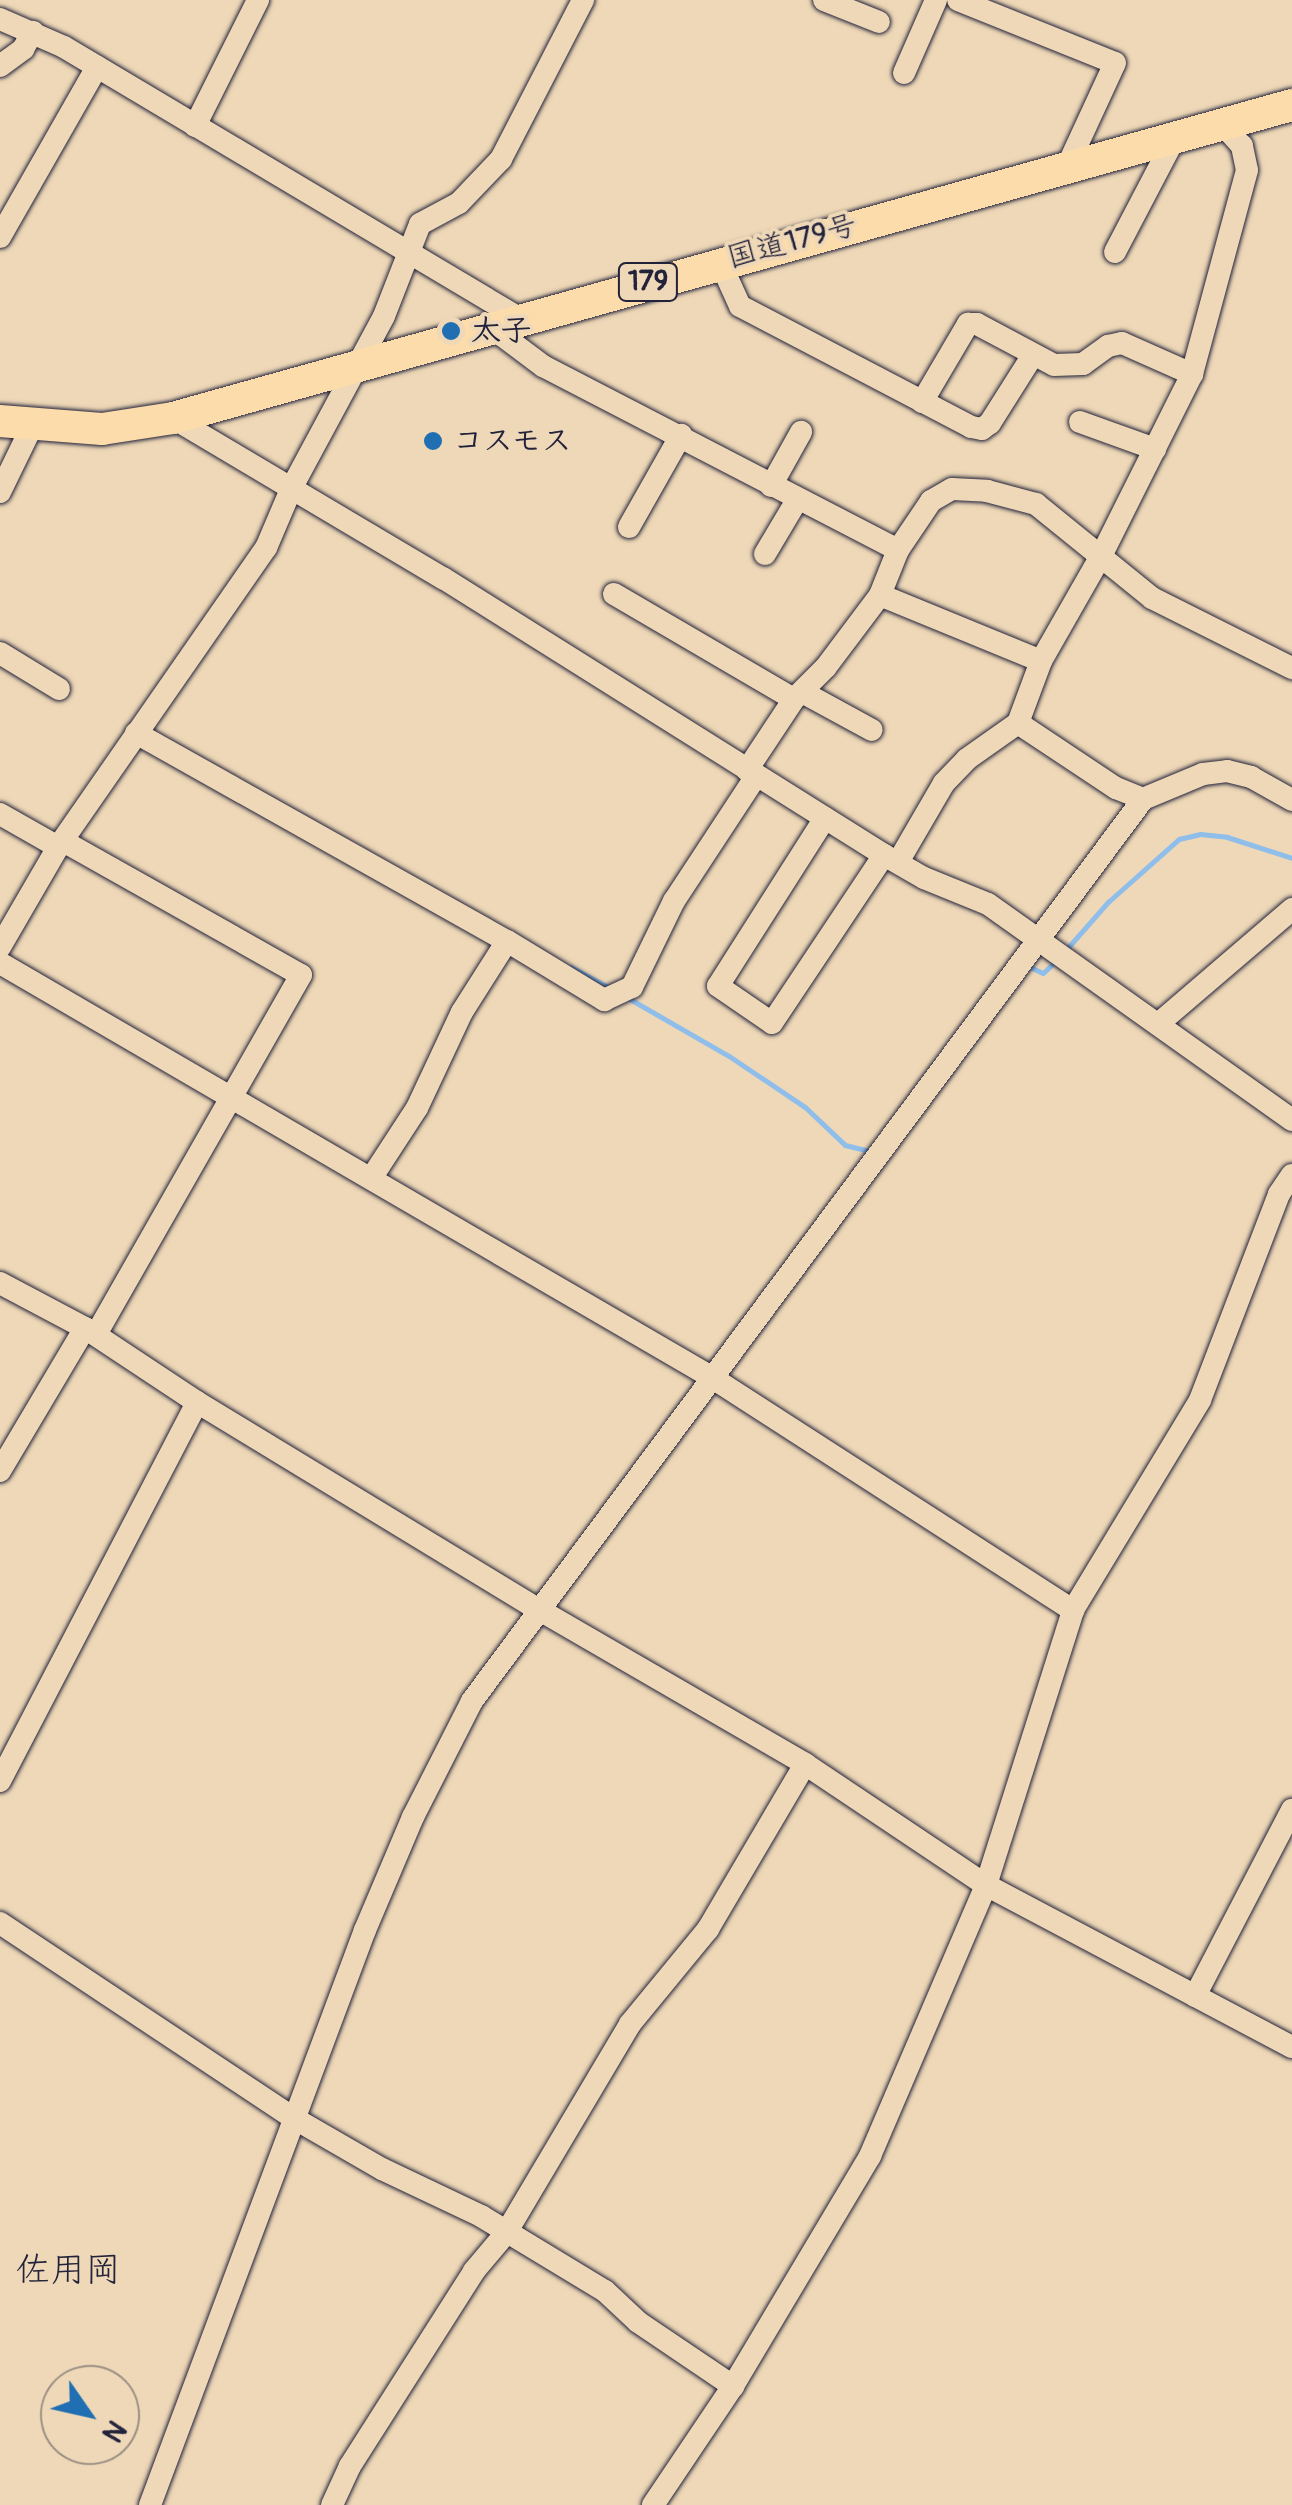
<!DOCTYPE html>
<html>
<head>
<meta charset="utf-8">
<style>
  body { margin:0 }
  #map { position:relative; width:1292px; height:2505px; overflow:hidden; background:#eed8b7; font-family:Pangolin,"Klee One",sans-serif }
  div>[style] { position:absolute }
  .stream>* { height:5px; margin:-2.5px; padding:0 2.5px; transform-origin:2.5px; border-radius:2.5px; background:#90beea }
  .roads { filter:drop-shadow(0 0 2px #22223b) drop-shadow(0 0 2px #22223b) }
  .minor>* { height:22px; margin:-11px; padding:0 11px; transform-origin:11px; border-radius:11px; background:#eed8b7 }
  .highway>* { height:32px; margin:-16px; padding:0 16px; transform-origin:16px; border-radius:16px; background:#fddcac }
  .dots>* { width:28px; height:28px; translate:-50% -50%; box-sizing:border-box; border:5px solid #eed8b7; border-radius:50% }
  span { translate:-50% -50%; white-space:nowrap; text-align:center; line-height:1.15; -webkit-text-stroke:8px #eed8b7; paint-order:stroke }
  .shield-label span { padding:2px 8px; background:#eed8b7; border:2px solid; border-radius:8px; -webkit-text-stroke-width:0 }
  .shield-label { font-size:28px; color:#22223b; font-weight:700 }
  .street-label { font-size:30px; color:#22223b }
  .poi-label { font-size:30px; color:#22223b; font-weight:700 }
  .left { translate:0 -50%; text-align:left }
  .quarter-label { font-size:35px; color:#22223b }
  .north { position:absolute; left:40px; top:2365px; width:100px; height:100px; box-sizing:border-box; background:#eed8b7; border:2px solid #9c8f85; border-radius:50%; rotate:124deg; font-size:28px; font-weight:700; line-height:40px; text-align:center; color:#22223b }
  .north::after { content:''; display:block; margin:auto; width:35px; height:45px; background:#1f6fb2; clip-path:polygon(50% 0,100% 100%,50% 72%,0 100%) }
</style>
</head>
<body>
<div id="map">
  <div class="stream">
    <i style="left:1064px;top:952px;width:67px;rotate:-48.7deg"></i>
    <i style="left:1108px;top:902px;width:95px;rotate:-41.6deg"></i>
    <i style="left:1179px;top:839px;width:22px;rotate:-13deg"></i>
    <i style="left:1200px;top:834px;width:27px;rotate:6deg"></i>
    <i style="left:1227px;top:837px;width:68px;rotate:17.9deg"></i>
    <i style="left:571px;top:967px;width:44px;rotate:28.3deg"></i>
    <i style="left:1030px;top:967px;width:14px;rotate:25deg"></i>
    <i style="left:1043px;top:973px;width:19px;rotate:-43deg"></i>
    <i style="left:628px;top:998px;width:116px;rotate:29.9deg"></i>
    <i style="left:729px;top:1056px;width:92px;rotate:33.9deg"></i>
    <i style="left:805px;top:1107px;width:55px;rotate:43.5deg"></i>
    <i style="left:845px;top:1145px;width:25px;rotate:14deg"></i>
  </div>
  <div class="roads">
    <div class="minor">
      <i style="left:824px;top:0;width:59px;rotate:21.8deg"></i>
      <i style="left:958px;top:0;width:169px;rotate:21.9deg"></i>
      <i style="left:1115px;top:63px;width:115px;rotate:114.8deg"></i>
      <i style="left:0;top:19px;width:70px;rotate:23.6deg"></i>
      <i style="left:64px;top:47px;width:530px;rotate:30.78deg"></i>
      <i style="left:0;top:66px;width:29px;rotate:-36deg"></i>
      <i style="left:23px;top:49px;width:20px;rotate:-60deg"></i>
      <i style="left:904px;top:73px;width:80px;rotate:-66.3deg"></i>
      <i style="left:195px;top:126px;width:141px;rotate:-63.4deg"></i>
      <i style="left:0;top:237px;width:196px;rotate:-60.3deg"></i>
      <i style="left:1115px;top:252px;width:130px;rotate:-62.4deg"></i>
      <i style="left:720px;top:262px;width:48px;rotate:65.6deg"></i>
      <i style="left:740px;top:306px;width:261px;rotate:27.6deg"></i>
      <i style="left:971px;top:427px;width:11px;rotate:10deg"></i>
      <i style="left:982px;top:429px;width:10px;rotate:-37deg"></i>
      <i style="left:990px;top:423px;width:80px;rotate:-57.7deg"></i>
      <i style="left:491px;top:327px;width:65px;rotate:36.9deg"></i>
      <i style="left:543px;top:366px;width:400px;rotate:27.4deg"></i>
      <i style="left:898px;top:550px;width:59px;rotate:-56deg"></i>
      <i style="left:931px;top:501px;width:24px;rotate:-30deg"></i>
      <i style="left:952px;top:489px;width:35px;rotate:3deg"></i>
      <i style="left:987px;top:491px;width:51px;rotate:14.9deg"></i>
      <i style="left:1036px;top:504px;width:149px;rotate:39deg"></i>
      <i style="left:1152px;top:598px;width:157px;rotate:26.6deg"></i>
      <i style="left:922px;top:402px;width:91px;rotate:-59.5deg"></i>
      <i style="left:968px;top:324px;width:9px"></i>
      <i style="left:977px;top:324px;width:87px;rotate:28deg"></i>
      <i style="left:1054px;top:365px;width:29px;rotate:-2deg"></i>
      <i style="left:1083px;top:364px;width:31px;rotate:-36deg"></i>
      <i style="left:1108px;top:346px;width:14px;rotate:-12deg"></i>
      <i style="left:1122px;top:343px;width:77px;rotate:23.9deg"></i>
      <i style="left:173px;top:418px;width:314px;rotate:30.7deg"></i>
      <i style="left:443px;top:578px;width:521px;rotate:32.13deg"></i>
      <i style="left:884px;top:855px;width:46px;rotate:29.9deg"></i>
      <i style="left:924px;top:878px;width:69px;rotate:22.1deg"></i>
      <i style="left:988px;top:904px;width:373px;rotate:35.4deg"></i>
      <i style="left:1080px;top:422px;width:80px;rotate:19.8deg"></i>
      <i style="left:771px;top:486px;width:62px;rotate:-60.9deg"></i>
      <i style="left:0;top:492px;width:73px;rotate:-64.1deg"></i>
      <i style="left:629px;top:527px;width:106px;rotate:-60.5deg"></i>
      <i style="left:765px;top:554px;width:63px;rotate:-59.3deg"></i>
      <i style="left:614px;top:594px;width:208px;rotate:30.3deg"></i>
      <i style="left:880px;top:595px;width:174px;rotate:22.3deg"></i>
      <i style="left:0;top:653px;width:69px;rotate:31.4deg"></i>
      <i style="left:804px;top:693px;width:77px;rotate:28.6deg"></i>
      <i style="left:1018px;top:723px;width:118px;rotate:33.6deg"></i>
      <i style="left:1116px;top:788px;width:29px;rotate:22deg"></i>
      <i style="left:1143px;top:799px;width:65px;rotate:-22.6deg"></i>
      <i style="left:1203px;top:774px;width:24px;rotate:-7deg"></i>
      <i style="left:1227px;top:771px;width:25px;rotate:14deg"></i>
      <i style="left:1251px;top:777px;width:47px;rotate:29.3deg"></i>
      <i style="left:136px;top:733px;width:425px;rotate:29.3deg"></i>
      <i style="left:747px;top:770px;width:85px;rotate:-56.5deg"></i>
      <i style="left:794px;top:699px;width:45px;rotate:-45deg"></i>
      <i style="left:826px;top:667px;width:90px;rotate:-53.1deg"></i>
      <i style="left:880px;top:595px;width:48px;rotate:-68.2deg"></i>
      <i style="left:0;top:814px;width:67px;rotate:29.6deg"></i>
      <i style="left:825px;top:818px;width:199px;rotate:122.5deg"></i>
      <i style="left:718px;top:986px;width:65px;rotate:34.4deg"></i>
      <i style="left:772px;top:1023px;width:202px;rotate:-56.3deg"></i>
      <i style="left:63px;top:841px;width:273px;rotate:29.4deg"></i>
      <i style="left:301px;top:975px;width:414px;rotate:119.7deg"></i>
      <i style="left:898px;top:862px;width:91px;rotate:-59.8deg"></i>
      <i style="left:944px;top:783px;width:33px;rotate:-46deg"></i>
      <i style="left:967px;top:759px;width:62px;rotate:-35.2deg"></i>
      <i style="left:1018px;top:723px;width:66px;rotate:-69.6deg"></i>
      <i style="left:1041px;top:661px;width:121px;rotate:-60.3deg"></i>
      <i style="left:1101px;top:556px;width:203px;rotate:-63.4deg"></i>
      <i style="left:1192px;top:374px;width:211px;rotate:-74.9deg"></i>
      <i style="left:1247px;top:170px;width:25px;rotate:-102deg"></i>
      <i style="left:1242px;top:146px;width:30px;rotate:-132deg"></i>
      <i style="left:0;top:947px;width:116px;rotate:-59.9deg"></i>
      <i style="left:58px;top:847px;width:364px;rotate:-55.2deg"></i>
      <i style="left:266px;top:548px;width:66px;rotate:-66.9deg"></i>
      <i style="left:292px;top:487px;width:194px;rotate:-61.7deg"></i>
      <i style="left:384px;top:316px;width:99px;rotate:-68.6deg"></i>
      <i style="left:420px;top:224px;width:44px;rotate:-28.3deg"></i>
      <i style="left:459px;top:203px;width:61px;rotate:-46.3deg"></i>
      <i style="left:501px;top:159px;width:179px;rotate:-62.7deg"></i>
      <i style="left:0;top:963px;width:823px;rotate:30.21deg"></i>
      <i style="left:711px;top:1377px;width:431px;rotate:32.8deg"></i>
      <i style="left:1158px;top:1024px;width:177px;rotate:-40.6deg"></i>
      <i style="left:372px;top:1177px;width:82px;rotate:-56.9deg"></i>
      <i style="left:417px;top:1108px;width:106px;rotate:-64.9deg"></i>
      <i style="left:462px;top:1012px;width:84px;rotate:-57.6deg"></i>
      <i style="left:507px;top:941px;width:114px;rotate:31.3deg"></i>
      <i style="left:604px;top:1000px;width:31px;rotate:-25deg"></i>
      <i style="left:632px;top:987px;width:96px;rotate:-64deg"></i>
      <i style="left:674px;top:901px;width:149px;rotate:-56.7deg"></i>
      <i style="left:0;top:1283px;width:96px;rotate:27.9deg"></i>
      <i style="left:85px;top:1328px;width:134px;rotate:33.5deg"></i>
      <i style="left:197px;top:1402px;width:399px;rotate:31.3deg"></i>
      <i style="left:538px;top:1609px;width:309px;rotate:30.1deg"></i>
      <i style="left:805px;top:1764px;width:218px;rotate:33.8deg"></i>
      <i style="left:986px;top:1885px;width:346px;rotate:27.9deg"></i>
      <i style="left:0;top:1471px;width:166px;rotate:-59.3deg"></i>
      <i style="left:0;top:1781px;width:427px;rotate:-62.5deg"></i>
      <i style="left:0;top:1923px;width:356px;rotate:33.6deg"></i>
      <i style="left:297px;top:2120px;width:98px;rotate:30deg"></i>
      <i style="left:382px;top:2169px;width:110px;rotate:25.4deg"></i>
      <i style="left:481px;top:2216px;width:145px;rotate:31.2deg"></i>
      <i style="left:605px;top:2291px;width:45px;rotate:43.2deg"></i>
      <i style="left:638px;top:2322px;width:115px;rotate:34deg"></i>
      <i style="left:1195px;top:1996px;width:210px;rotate:-62.5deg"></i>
      <i style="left:150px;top:2505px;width:614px;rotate:-69.5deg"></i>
      <i style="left:365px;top:1930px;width:123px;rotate:-67deg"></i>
      <i style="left:413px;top:1817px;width:130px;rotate:-63deg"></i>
      <i style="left:472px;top:1701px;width:1124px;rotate:-53.35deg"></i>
      <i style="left:332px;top:2505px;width:43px;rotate:-65.2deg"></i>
      <i style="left:350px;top:2466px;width:231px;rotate:-57.5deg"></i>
      <i style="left:474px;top:2271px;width:50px;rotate:-49.9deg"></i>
      <i style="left:506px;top:2233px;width:243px;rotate:-59.3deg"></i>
      <i style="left:630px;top:2024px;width:123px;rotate:-50.6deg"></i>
      <i style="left:708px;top:1929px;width:191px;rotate:-59.5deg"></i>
      <i style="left:653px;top:2505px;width:143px;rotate:-56.1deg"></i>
      <i style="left:733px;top:2386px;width:268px;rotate:-59.2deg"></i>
      <i style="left:870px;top:2156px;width:295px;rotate:-66.8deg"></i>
      <i style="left:986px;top:1885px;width:288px;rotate:-72.4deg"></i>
      <i style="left:1073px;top:1610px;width:245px;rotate:-58.8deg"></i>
      <i style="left:1200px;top:1400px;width:221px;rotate:-69deg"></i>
      <i style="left:1279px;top:1194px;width:23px;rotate:-56deg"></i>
    </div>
    <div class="highway">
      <i style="left:0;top:421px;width:102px;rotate:4.5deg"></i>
      <i style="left:102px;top:429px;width:72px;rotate:-8.8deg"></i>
      <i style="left:173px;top:418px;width:1162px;rotate:-15.63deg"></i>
    </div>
  </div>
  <div class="dots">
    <i style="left:451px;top:331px;background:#1f6fb2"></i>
    <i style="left:433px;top:441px;background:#1f6fb2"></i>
  </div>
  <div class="shield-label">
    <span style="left:648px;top:282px">179</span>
  </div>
  <div class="street-label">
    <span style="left:792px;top:242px;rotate:-15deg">国道179号</span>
  </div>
  <div class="poi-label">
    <span class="left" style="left:471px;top:331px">太子</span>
    <span class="left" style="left:453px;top:441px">コスモス</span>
  </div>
  <div class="quarter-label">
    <span style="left:68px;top:2270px">佐用岡</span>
  </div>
  <div class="north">N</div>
</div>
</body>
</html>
